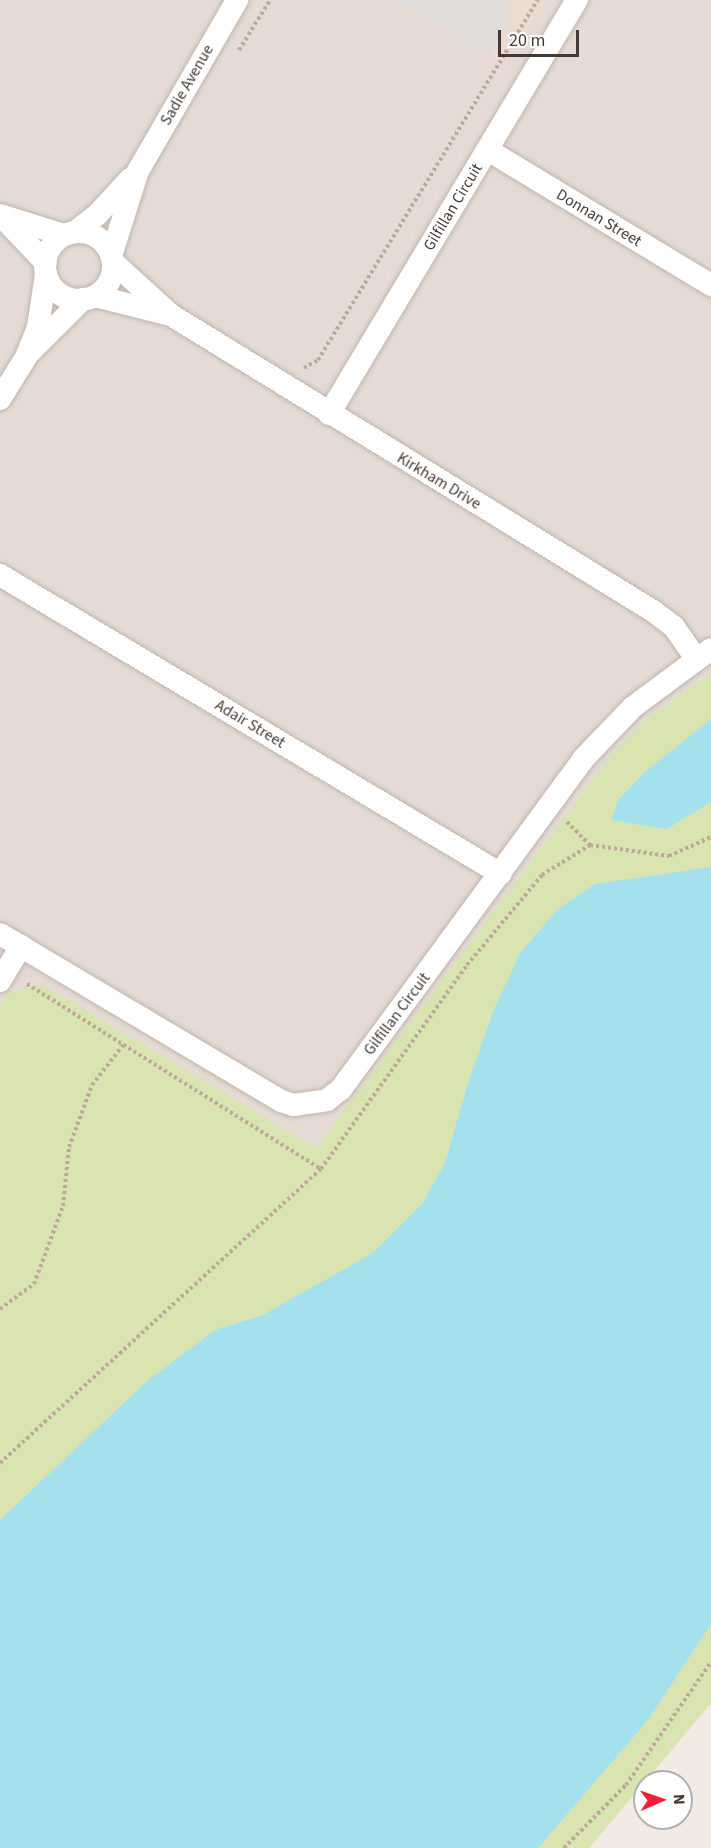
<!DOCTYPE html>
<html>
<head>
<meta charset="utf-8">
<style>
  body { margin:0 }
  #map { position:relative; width:711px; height:1848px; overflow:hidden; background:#f2ebe5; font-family:"Source Sans 3",sans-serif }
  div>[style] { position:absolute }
  .residential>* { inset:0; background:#e5dbd4 }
  .education>* { inset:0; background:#eadcd0 }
  .green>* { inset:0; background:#dae4b0 }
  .parking>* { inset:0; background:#e0dcda }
  .water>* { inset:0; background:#a4e1ec }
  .path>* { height:4px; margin-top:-2px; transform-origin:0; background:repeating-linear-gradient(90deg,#bea89a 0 3px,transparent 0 6px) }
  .roads { filter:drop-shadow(0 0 2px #c0b3ab) drop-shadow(0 0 2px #c0b3ab) }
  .street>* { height:22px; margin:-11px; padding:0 11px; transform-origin:11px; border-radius:11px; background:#fff }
  .street>.ring { margin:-11px; padding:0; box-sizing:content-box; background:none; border:22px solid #fff; border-radius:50% }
  span { translate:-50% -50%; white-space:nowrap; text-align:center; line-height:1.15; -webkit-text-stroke:5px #fff; paint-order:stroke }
  .street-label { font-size:16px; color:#443a35 }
  .north { position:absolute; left:633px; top:1770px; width:60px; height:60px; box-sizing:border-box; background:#fff; border:2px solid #b4b0ae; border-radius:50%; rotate:88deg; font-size:16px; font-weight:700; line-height:24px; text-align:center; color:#443a35 }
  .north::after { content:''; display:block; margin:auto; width:21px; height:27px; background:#ef1f35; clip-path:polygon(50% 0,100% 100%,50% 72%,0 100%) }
  .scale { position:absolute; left:498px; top:30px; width:81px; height:27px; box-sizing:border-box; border:3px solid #443a35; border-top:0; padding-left:8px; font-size:18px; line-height:21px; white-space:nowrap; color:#443a35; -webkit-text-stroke:4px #fff; paint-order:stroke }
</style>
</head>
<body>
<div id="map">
  <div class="residential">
    <i style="clip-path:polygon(0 0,711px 0,711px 1703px,589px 1848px,0 1848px)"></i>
  </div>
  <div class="education">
    <i style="clip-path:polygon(396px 0,546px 0,506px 66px)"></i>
  </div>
  <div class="green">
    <i style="clip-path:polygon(711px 673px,711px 1703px,589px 1848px,0 1848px,0 1006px,8px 992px,42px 984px,316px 1148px,616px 749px,648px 718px)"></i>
  </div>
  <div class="parking">
    <i style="clip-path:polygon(396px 0,507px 0,503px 7px,514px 13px,489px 56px)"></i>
  </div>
  <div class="water">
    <i style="clip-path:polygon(711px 719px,711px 802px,667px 829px,611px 820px,619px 799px,644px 773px)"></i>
    <i style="clip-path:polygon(711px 867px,711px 1624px,648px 1720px,538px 1848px,0 1848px,0 1520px,146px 1382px,215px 1330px,263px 1315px,373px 1253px,422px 1204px,445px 1163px,467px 1086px,493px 1012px,520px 953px,558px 909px,595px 884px)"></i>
  </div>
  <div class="path">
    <i style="left:239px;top:50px;width:59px;rotate:-58.2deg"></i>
    <i style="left:304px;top:368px;width:16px;rotate:-30deg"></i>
    <i style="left:318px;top:360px;width:422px;rotate:-58.6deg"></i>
    <i style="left:567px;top:822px;width:33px;rotate:45deg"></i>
    <i style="left:590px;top:845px;width:80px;rotate:7.9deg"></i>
    <i style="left:669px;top:856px;width:46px;rotate:-24.3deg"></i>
    <i style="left:27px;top:984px;width:347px;rotate:32.2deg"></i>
    <i style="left:0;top:1309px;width:42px;rotate:-36.3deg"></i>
    <i style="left:34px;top:1284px;width:83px;rotate:-69.6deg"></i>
    <i style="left:63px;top:1206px;width:59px;rotate:-84.2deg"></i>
    <i style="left:69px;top:1147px;width:66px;rotate:-69.6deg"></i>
    <i style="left:92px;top:1085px;width:51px;rotate:-52.2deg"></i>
    <i style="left:0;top:1463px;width:435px;rotate:-42.5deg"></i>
    <i style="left:321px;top:1169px;width:251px;rotate:-54.4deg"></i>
    <i style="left:467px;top:965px;width:117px;rotate:-50.2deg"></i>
    <i style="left:542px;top:875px;width:57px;rotate:-32deg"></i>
    <i style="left:564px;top:1848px;width:88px;rotate:-45.5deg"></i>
    <i style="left:626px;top:1785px;width:150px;rotate:-55.4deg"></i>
  </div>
  <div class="roads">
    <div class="street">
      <i style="left:488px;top:150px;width:261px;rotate:31.2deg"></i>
      <i style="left:0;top:215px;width:67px;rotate:17.4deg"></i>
      <i style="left:5px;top:220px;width:59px;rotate:46.4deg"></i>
      <i style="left:75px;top:232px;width:28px;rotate:-38deg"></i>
      <i style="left:97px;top:215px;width:49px;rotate:-47.5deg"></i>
      <i class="ring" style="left:45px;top:232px;width:46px;height:46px"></i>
      <i style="left:111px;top:256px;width:89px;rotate:-72.4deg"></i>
      <i style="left:138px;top:171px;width:198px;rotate:-59.9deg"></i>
      <i style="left:113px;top:262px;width:79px;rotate:42.4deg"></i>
      <i style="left:171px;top:315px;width:566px;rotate:31.55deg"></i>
      <i style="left:653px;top:611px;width:26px;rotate:37deg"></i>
      <i style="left:674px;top:627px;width:39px;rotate:55deg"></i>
      <i style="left:95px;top:296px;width:73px;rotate:14.2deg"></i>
      <i style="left:31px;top:351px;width:74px;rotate:-45deg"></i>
      <i style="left:0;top:399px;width:49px;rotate:-58.2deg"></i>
      <i style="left:26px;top:357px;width:32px;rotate:-68deg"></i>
      <i style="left:38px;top:327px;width:54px;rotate:-81.4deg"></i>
      <i style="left:329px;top:414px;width:483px;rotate:-59.1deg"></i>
      <i style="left:0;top:575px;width:583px;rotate:30.83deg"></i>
      <i style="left:0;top:934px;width:327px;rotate:30.7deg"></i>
      <i style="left:281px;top:1101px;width:13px;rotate:18deg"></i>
      <i style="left:293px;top:1105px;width:34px;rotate:-8deg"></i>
      <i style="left:327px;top:1100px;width:18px;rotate:-38deg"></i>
      <i style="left:341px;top:1089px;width:409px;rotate:-53.7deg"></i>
      <i style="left:583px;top:759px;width:72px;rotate:-46.1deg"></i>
      <i style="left:633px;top:707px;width:97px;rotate:-36.6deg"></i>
      <i style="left:0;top:981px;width:41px;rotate:-59deg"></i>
    </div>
  </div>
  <div class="street-label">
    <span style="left:187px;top:85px;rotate:-60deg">Sadie Avenue</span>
    <span style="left:453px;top:207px;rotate:-59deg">Gilfillan Circuit</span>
    <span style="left:599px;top:218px;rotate:31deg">Donnan Street</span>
    <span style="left:439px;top:481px;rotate:31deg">Kirkham Drive</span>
    <span style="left:250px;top:724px;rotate:31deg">Adair Street</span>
    <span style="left:397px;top:1014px;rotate:-53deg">Gilfillan Circuit</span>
  </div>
  <div class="north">N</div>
  <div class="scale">20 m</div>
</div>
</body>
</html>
